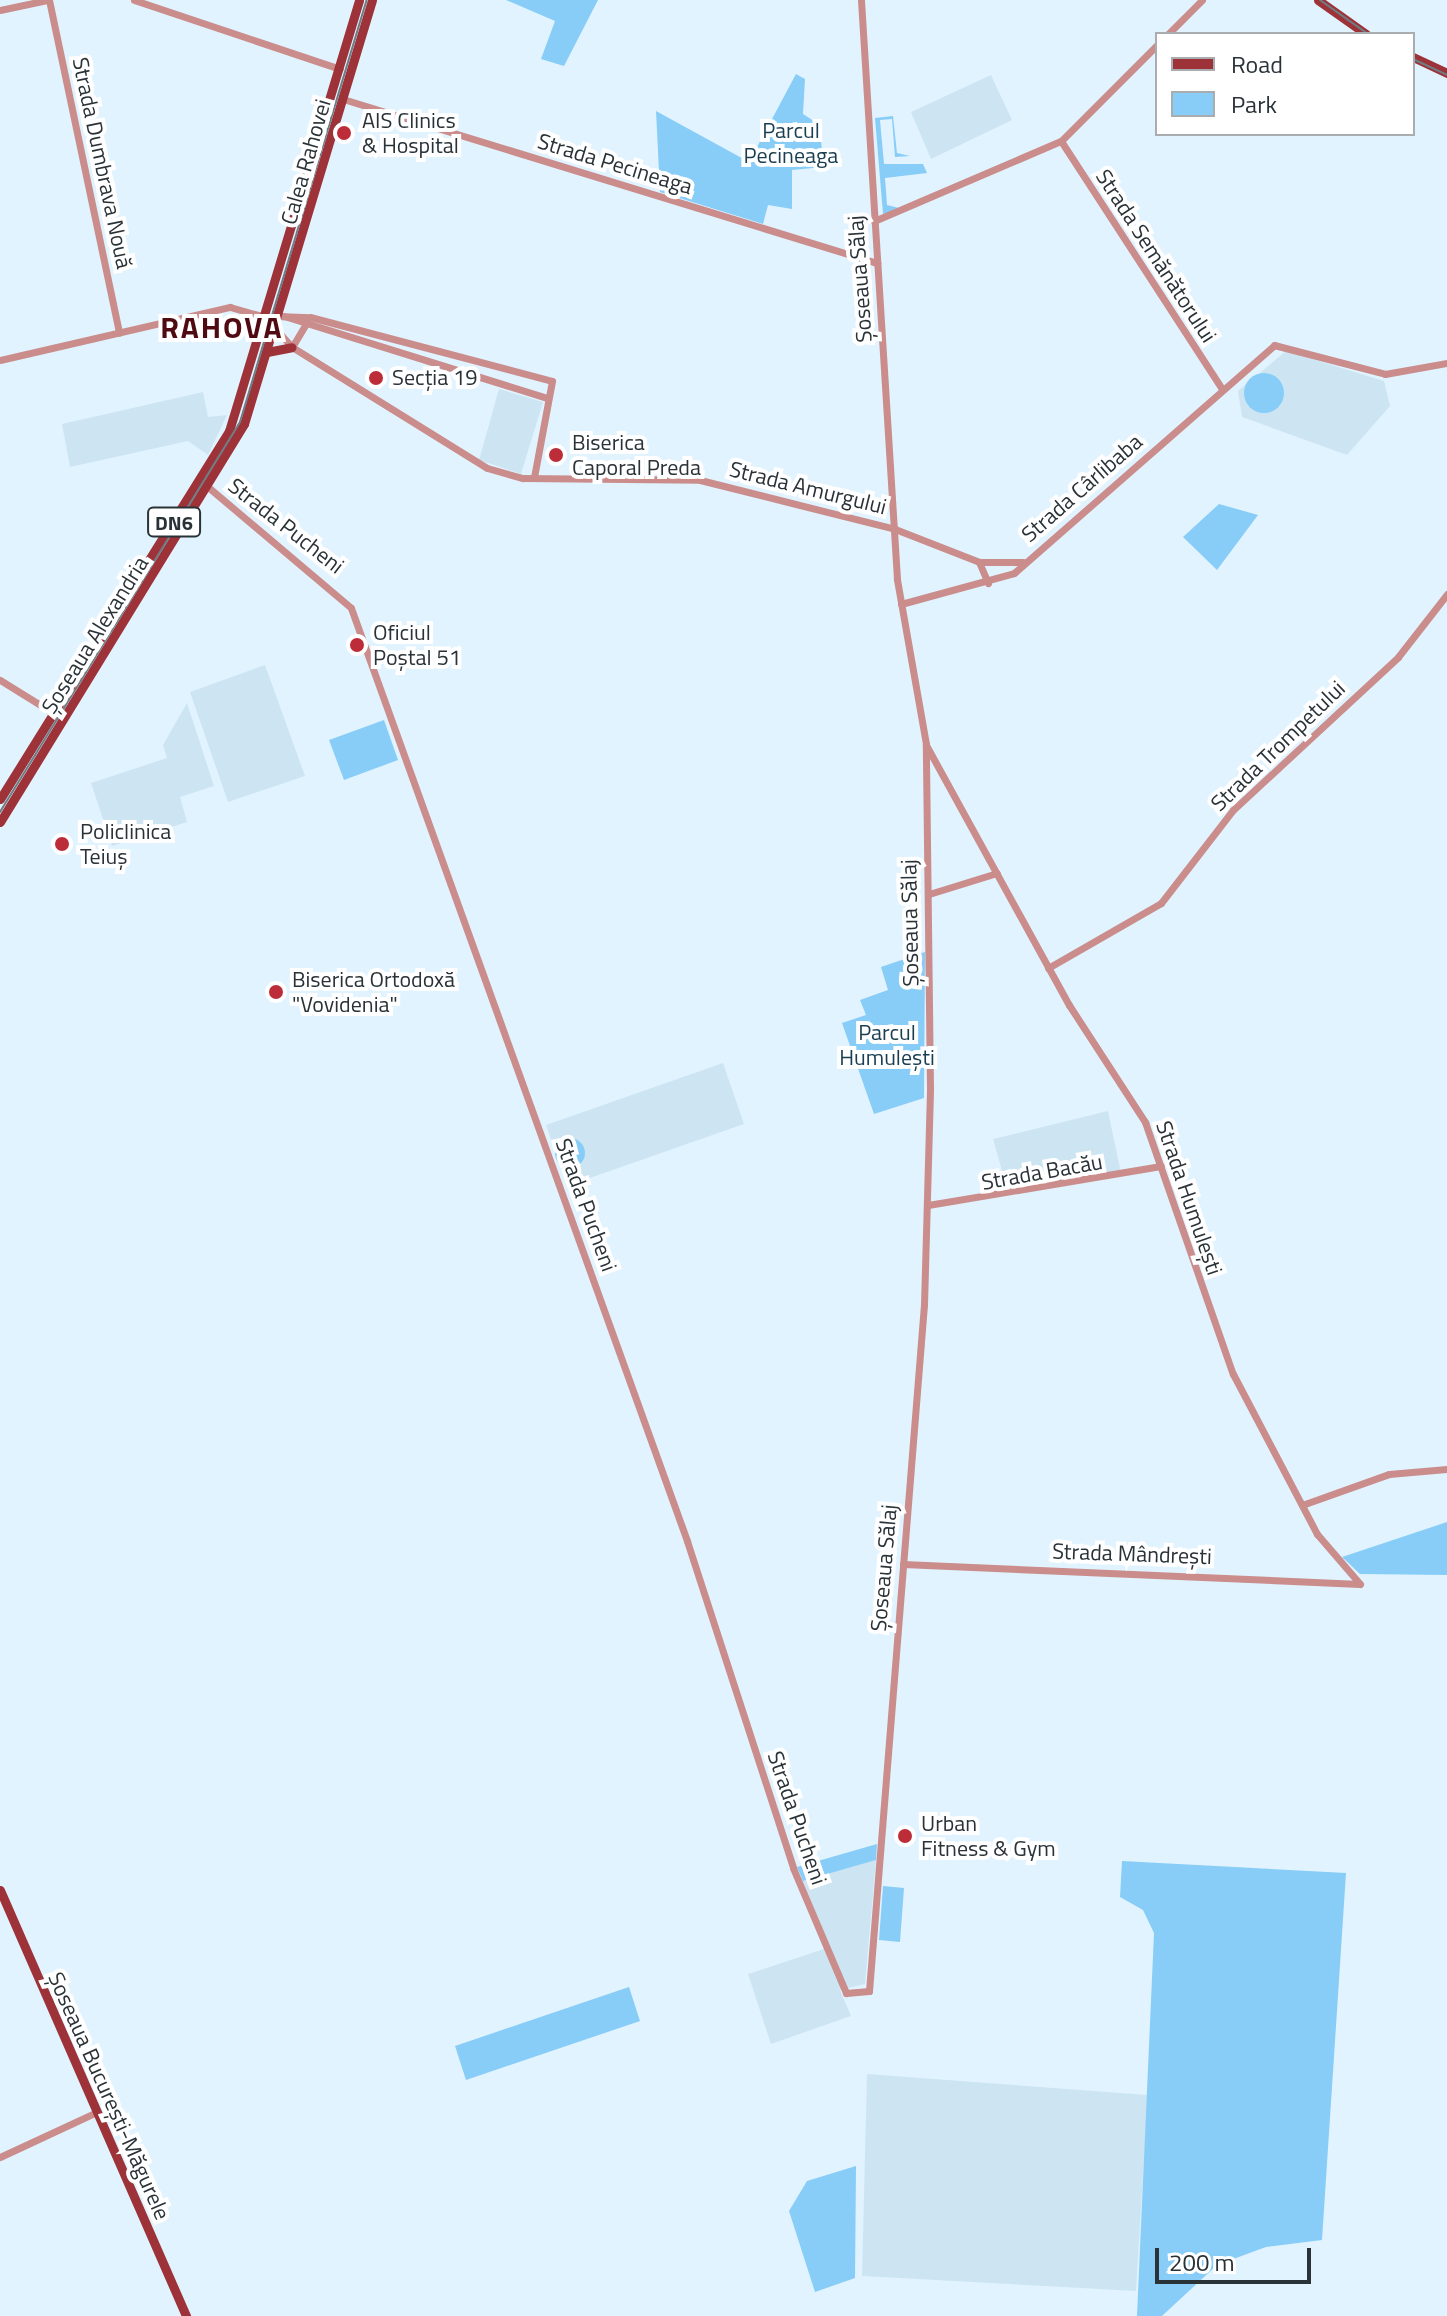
<!DOCTYPE html>
<html>
<head>
<meta charset="utf-8">
<style>
  body { margin:0 }
  #map { position:relative; width:1447px; height:2316px; overflow:hidden; background:#e1f3ff; font-family:"Titillium Web",sans-serif }
  div>[style] { position:absolute }
  .built>* { inset:0; background:#cde5f3 }
  .green>* { inset:0; background:#87cdf8 }
  .round { border-radius:50% }
  .minor>* { height:7px; margin:-3.5px; padding:0 3.5px; transform-origin:3.5px; border-radius:3.5px; background:#ca8d8b }
  .major>* { height:9px; margin:-4.5px; padding:0 4.5px; transform-origin:4.5px; border-radius:4.5px; background:#9d3338 }
  .tram>* { height:2px; margin:-1px; padding:0 1px; transform-origin:1px; border-radius:1px; background:#707c84 }
  .dots>* { width:22px; height:22px; translate:-50% -50%; box-sizing:border-box; border:4px solid #fff; border-radius:50% }
  span { translate:-50% -50%; white-space:nowrap; text-align:center; line-height:1.15; -webkit-text-stroke:8px #fff; paint-order:stroke }
  .shield-label span { padding:2px 6px; background:#fff; border:2px solid; border-radius:6px; -webkit-text-stroke-width:0 }
  .shield-label { font-size:20px; color:#293237; font-weight:700 }
  .poi-label { font-size:22px; color:#293237 }
  .left { translate:0 -50%; text-align:left }
  .park-label { font-size:22px; color:#193d51 }
  .street-label { font-size:22px; color:#293237 }
  .district-label { font-size:30px; color:#500a11; font-weight:700; letter-spacing:2px }
  .legend { position:absolute; left:1155px; top:32px; width:260px; height:104px; box-sizing:border-box; background:#fff; border:2px solid #a9adaf; margin:0; padding:10px 14px; list-style:none; font-size:24px; color:#293237 }
  .legend li { display:flex; align-items:center; gap:16px; height:40px }
  .legend b { width:40px; border:2px solid #a9adaf }
  .scale { position:absolute; left:1155px; top:2248px; width:156px; height:36px; box-sizing:border-box; border:4px solid #293237; border-top:0; padding-left:10px; font-size:24px; line-height:28px; white-space:nowrap; color:#293237; -webkit-text-stroke:6px #fff; paint-order:stroke }
</style>
</head>
<body>
<div id="map">
  <div class="built">
    <i style="clip-path:polygon(991px 75px,1012px 120px,931px 159px,911px 112px)"></i>
    <i style="clip-path:polygon(1286px 351px,1384px 381px,1390px 406px,1347px 455px,1242px 417px,1238px 391px)"></i>
    <i style="clip-path:polygon(499px 389px,543px 402px,521px 474px,479px 460px)"></i>
    <i style="clip-path:polygon(203px 392px,208px 417px,227px 415px,208px 455px,188px 441px,70px 467px,62px 424px)"></i>
    <i style="clip-path:polygon(265px 665px,305px 776px,228px 802px,190px 692px)"></i>
    <i style="clip-path:polygon(187px 703px,214px 786px,180px 797px,187px 822px,112px 846px,91px 783px,167px 758px,163px 745px)"></i>
    <i style="clip-path:polygon(723px 1063px,744px 1124px,567px 1186px,546px 1125px)"></i>
    <i style="clip-path:polygon(1108px 1111px,1121px 1173px,1008px 1192px,993px 1139px)"></i>
    <i style="clip-path:polygon(876px 1860px,865px 1984px,840px 1990px,851px 2016px,771px 2044px,748px 1974px,830px 1947px,803px 1881px)"></i>
    <i style="clip-path:polygon(867px 2074px,1148px 2095px,1136px 2291px,862px 2276px)"></i>
  </div>
  <div class="green">
    <i style="clip-path:polygon(506px 0,598px 0,564px 66px,541px 59px,555px 21px)"></i>
    <i style="clip-path:polygon(796px 74px,805px 79px,803px 114px,820px 125px,823px 167px,792px 170px,792px 209px,768px 205px,763px 224px,660px 192px,656px 111px,749px 162px)"></i>
    <i style="clip-path:polygon(893px 116px,897px 153px,910px 156px,895px 157px,892px 119px,880px 120px,884px 164px,923px 164px,927px 173px,885px 178px,887px 205px,903px 209px,883px 214px,875px 118px)"></i>
    <i class="round" style="left:1244px;top:373px;width:40px;height:40px"></i>
    <i style="clip-path:polygon(1219px 504px,1258px 515px,1217px 570px,1183px 537px)"></i>
    <i style="clip-path:polygon(384px 720px,398px 760px,344px 780px,329px 740px)"></i>
    <i style="clip-path:polygon(925px 952px,924px 1098px,874px 1114px,842px 1023px,866px 1015px,860px 1000px,888px 990px,881px 967px)"></i>
    <i class="round" style="left:555px;top:1138px;width:30px;height:30px"></i>
    <i style="clip-path:polygon(1447px 1522px,1447px 1575px,1360px 1574px,1342px 1557px)"></i>
    <i style="clip-path:polygon(877px 1844px,876px 1860px,803px 1881px,797px 1867px)"></i>
    <i style="clip-path:polygon(1122px 1861px,1346px 1873px,1322px 2240px,1266px 2247px,1217px 2265px,1162px 2316px,1137px 2316px,1154px 1933px,1143px 1910px,1120px 1897px)"></i>
    <i style="clip-path:polygon(883px 1886px,904px 1888px,900px 1942px,879px 1940px)"></i>
    <i style="clip-path:polygon(629px 1987px,640px 2021px,466px 2080px,455px 2046px)"></i>
    <i style="clip-path:polygon(856px 2166px,855px 2278px,815px 2292px,789px 2211px,807px 2181px)"></i>
  </div>
  <div class="minor">
    <i style="left:49px;top:0;width:340px;rotate:78.1deg"></i>
    <i style="left:134px;top:0;width:217px;rotate:18.5deg"></i>
    <i style="left:0;top:10px;width:48px;rotate:-12deg"></i>
    <i style="left:1168px;top:34px;width:48px;rotate:-45deg"></i>
    <i style="left:343px;top:99px;width:559px;rotate:17.07deg"></i>
    <i style="left:1061px;top:141px;width:296px;rotate:57deg"></i>
    <i style="left:874px;top:221px;width:203px;rotate:-23.2deg"></i>
    <i style="left:1061px;top:141px;width:136px;rotate:-45deg"></i>
    <i style="left:275px;top:316px;width:35px;rotate:2deg"></i>
    <i style="left:310px;top:317px;width:250px;rotate:14.8deg"></i>
    <i style="left:552px;top:381px;width:98px;rotate:100.6deg"></i>
    <i style="left:284px;top:316px;width:276px;rotate:17.3deg"></i>
    <i style="left:265px;top:317px;width:40px;rotate:48deg"></i>
    <i style="left:292px;top:347px;width:229px;rotate:31.8deg"></i>
    <i style="left:487px;top:468px;width:37px;rotate:16deg"></i>
    <i style="left:523px;top:478px;width:177px;rotate:0.6deg"></i>
    <i style="left:700px;top:480px;width:201px;rotate:14.1deg"></i>
    <i style="left:895px;top:529px;width:90px;rotate:21.4deg"></i>
    <i style="left:979px;top:562px;width:44px"></i>
    <i style="left:292px;top:347px;width:27px;rotate:-59deg"></i>
    <i style="left:0;top:360px;width:236px;rotate:-13deg"></i>
    <i style="left:230px;top:307px;width:36px;rotate:16deg"></i>
    <i style="left:208px;top:487px;width:187px;rotate:40.2deg"></i>
    <i style="left:351px;top:608px;width:992px;rotate:70.19deg"></i>
    <i style="left:687px;top:1541px;width:344px;rotate:72deg"></i>
    <i style="left:793px;top:1868px;width:136px;rotate:67deg"></i>
    <i style="left:846px;top:1993px;width:23px;rotate:-5deg"></i>
    <i style="left:869px;top:1991px;width:688px;rotate:-85.42deg"></i>
    <i style="left:924px;top:1305px;width:217px;rotate:-88.4deg"></i>
    <i style="left:930px;top:1088px;width:344px;rotate:-90.7deg"></i>
    <i style="left:926px;top:744px;width:168px;rotate:-100deg"></i>
    <i style="left:897px;top:579px;width:580px;rotate:-93.56deg"></i>
    <i style="left:979px;top:562px;width:23px;rotate:67deg"></i>
    <i style="left:901px;top:604px;width:117px;rotate:-15.3deg"></i>
    <i style="left:1014px;top:573px;width:346px;rotate:-41.2deg"></i>
    <i style="left:1274px;top:345px;width:115px;rotate:14.6deg"></i>
    <i style="left:1385px;top:374px;width:63px;rotate:-10.1deg"></i>
    <i style="left:0;top:680px;width:65px;rotate:31.7deg"></i>
    <i style="left:926px;top:745px;width:297px;rotate:61.2deg"></i>
    <i style="left:1069px;top:1005px;width:140px;rotate:57deg"></i>
    <i style="left:1145px;top:1122px;width:267px;rotate:70.8deg"></i>
    <i style="left:1233px;top:1374px;width:181px;rotate:62.3deg"></i>
    <i style="left:1317px;top:1534px;width:66px;rotate:49.3deg"></i>
    <i style="left:929px;top:894px;width:71px;rotate:-17.2deg"></i>
    <i style="left:1048px;top:968px;width:130px;rotate:-29.9deg"></i>
    <i style="left:1161px;top:903px;width:118px;rotate:-52.3deg"></i>
    <i style="left:1233px;top:810px;width:225px;rotate:-42.8deg"></i>
    <i style="left:1398px;top:657px;width:80px;rotate:-52.1deg"></i>
    <i style="left:928px;top:1205px;width:236px;rotate:-9.5deg"></i>
    <i style="left:1302px;top:1505px;width:92px;rotate:-19.6deg"></i>
    <i style="left:1389px;top:1474px;width:58px;rotate:-4.9deg"></i>
    <i style="left:903px;top:1564px;width:457px;rotate:2.5deg"></i>
    <i style="left:0;top:2157px;width:107px;rotate:-24.9deg"></i>
  </div>
  <div class="major">
    <i style="left:1318px;top:0;width:59px;rotate:35.3deg"></i>
    <i style="left:1413px;top:57px;width:38px;rotate:25deg"></i>
    <i style="left:267px;top:352px;width:25px;rotate:-11deg"></i>
    <i style="left:0;top:799px;width:433px;rotate:-58.1deg"></i>
    <i style="left:229px;top:431px;width:450px;rotate:-73.2deg"></i>
    <i style="left:0;top:822px;width:467px;rotate:-58.5deg"></i>
    <i style="left:244px;top:424px;width:443px;rotate:-73.2deg"></i>
    <i style="left:0;top:1890px;width:465px;rotate:66.4deg"></i>
  </div>
  <div class="tram">
    <i style="left:1320px;top:0;width:59px;rotate:35.3deg"></i>
    <i style="left:1413px;top:59px;width:38px;rotate:25deg"></i>
    <i style="left:0;top:812px;width:458px;rotate:-58.4deg"></i>
    <i style="left:240px;top:422px;width:441px;rotate:-73.3deg"></i>
  </div>
  <div class="dots">
    <i style="left:344px;top:133px;background:#bd2d39"></i>
    <i style="left:376px;top:378px;background:#bd2d39"></i>
    <i style="left:556px;top:455px;background:#bd2d39"></i>
    <i style="left:357px;top:645px;background:#bd2d39"></i>
    <i style="left:62px;top:844px;background:#bd2d39"></i>
    <i style="left:276px;top:992px;background:#bd2d39"></i>
    <i style="left:905px;top:1836px;background:#bd2d39"></i>
  </div>
  <div class="shield-label">
    <span style="left:174px;top:522px">DN6</span>
  </div>
  <div class="poi-label">
    <span class="left" style="left:362px;top:133px">AIS Clinics<br>&amp; Hospital</span>
    <span class="left" style="left:392px;top:378px">Secția 19</span>
    <span class="left" style="left:572px;top:455px">Biserica<br>Caporal Preda</span>
    <span class="left" style="left:373px;top:645px">Oficiul<br>Poștal 51</span>
    <span class="left" style="left:80px;top:844px">Policlinica<br>Teiuș</span>
    <span class="left" style="left:292px;top:992px">Biserica Ortodoxă<br>"Vovidenia"</span>
    <span class="left" style="left:921px;top:1836px">Urban<br>Fitness &amp; Gym</span>
  </div>
  <div class="park-label">
    <span style="left:791px;top:143px">Parcul<br>Pecineaga</span>
    <span style="left:887px;top:1045px">Parcul<br>Humulești</span>
  </div>
  <div class="street-label">
    <span style="left:306px;top:162px;rotate:-74deg">Calea Rahovei</span>
    <span style="left:102px;top:163px;rotate:78deg">Strada Dumbrava Nouă</span>
    <span style="left:615px;top:164px;rotate:17deg">Strada Pecineaga</span>
    <span style="left:1156px;top:256px;rotate:57deg">Strada Semănătorului</span>
    <span style="left:860px;top:279px;rotate:-94deg">Șoseaua Sălaj</span>
    <span style="left:808px;top:488px;rotate:14deg">Strada Amurgului</span>
    <span style="left:1082px;top:488px;rotate:-41deg">Strada Cârlibaba</span>
    <span style="left:286px;top:526px;rotate:38deg">Strada Pucheni</span>
    <span style="left:95px;top:635px;rotate:-58deg">Șoseaua Alexandria</span>
    <span style="left:1278px;top:746px;rotate:-44deg">Strada Trompetului</span>
    <span style="left:910px;top:923px;rotate:-91deg">Șoseaua Sălaj</span>
    <span style="left:1042px;top:1172px;rotate:-10deg">Strada Bacău</span>
    <span style="left:1189px;top:1198px;rotate:71deg">Strada Humulești</span>
    <span style="left:586px;top:1205px;rotate:70deg">Strada Pucheni</span>
    <span style="left:1132px;top:1554px;rotate:2deg">Strada Mândrești</span>
    <span style="left:884px;top:1568px;rotate:-85deg">Șoseaua Sălaj</span>
    <span style="left:797px;top:1818px;rotate:71deg">Strada Pucheni</span>
    <span style="left:109px;top:2096px;rotate:66deg">Șoseaua București-Măgurele</span>
  </div>
  <div class="district-label">
    <span style="left:222px;top:327px">RAHOVA</span>
  </div>
  <ul class="legend">
  <li><b style="height:10px;background:#9d3338"></b>Road</li>
  <li><b style="height:22px;background:#87cdf8"></b>Park</li>
  </ul>
  <div class="scale">200 m</div>
</div>
</body>
</html>
